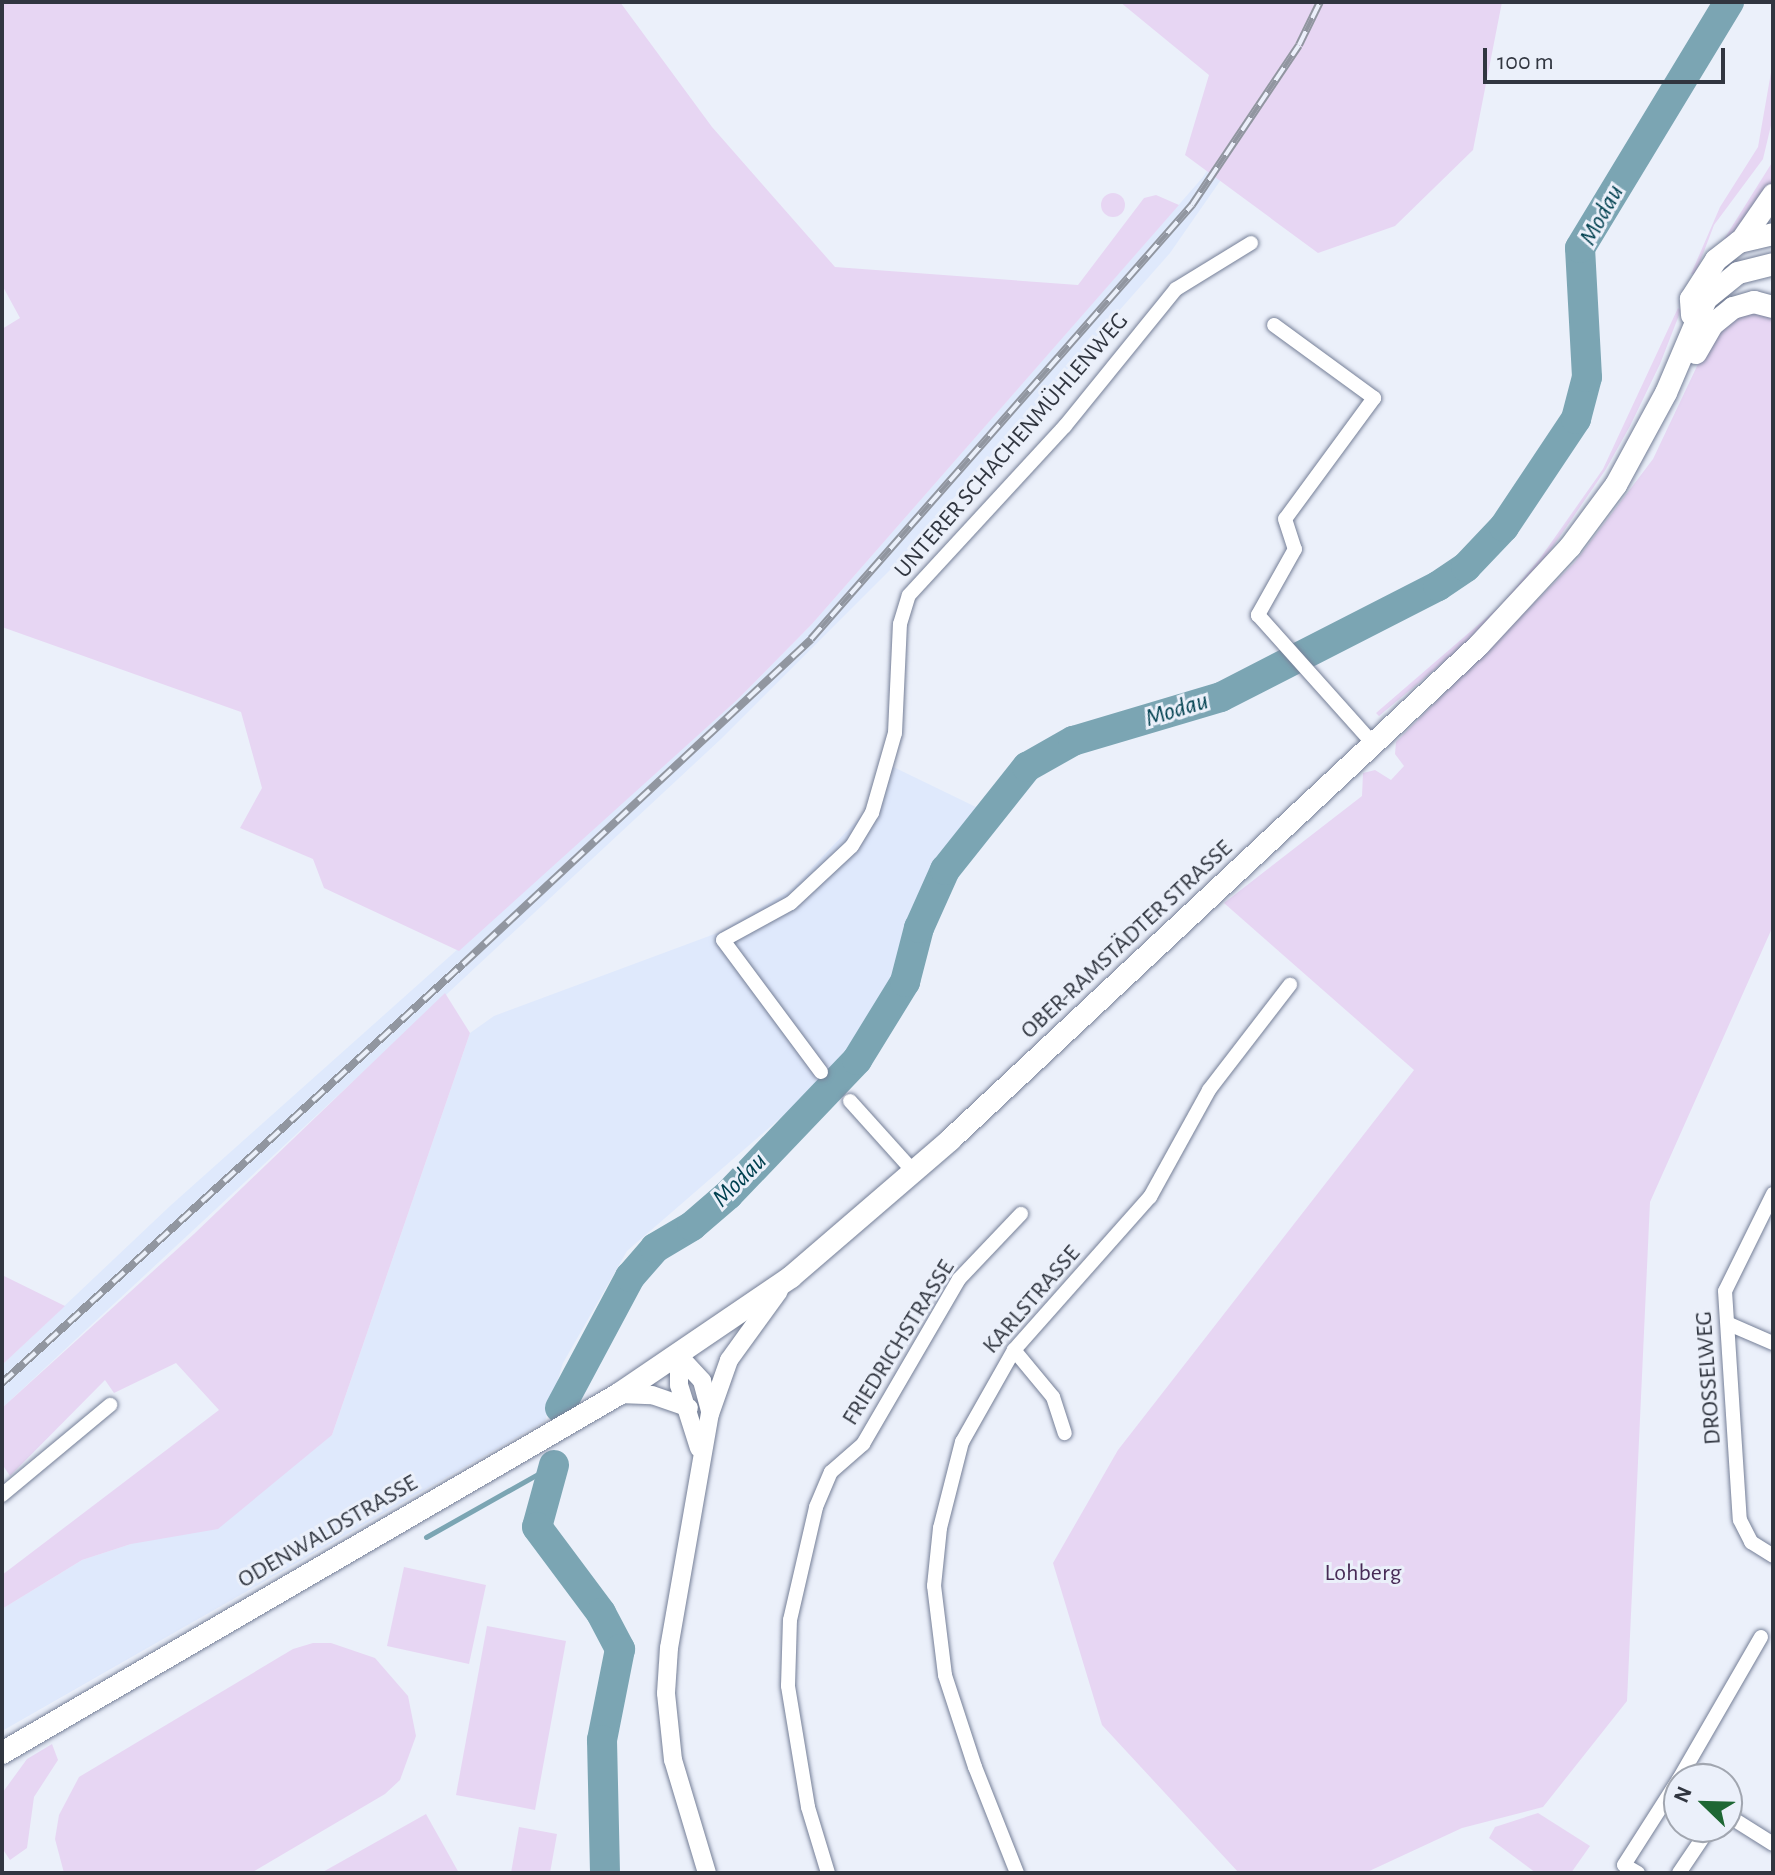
<!DOCTYPE html>
<html>
<head>
<meta charset="utf-8">
<style>
  body { margin:0 }
  #map { position:relative; width:1775px; height:1875px; overflow:hidden; background:#ebf0fa; font-family:"Alegreya Sans",sans-serif }
  div>[style] { position:absolute }
  .built>* { inset:0; background:#dfe9fc }
  .green>* { inset:0; background:#e7d6f3 }
  .round { border-radius:50% }
  .stream>* { height:5px; margin:-2.5px; padding:0 2.5px; transform-origin:2.5px; border-radius:2.5px; background:#7ba5b3 }
  .river>* { height:30px; margin:-15px; padding:0 15px; transform-origin:15px; border-radius:15px; background:#7ba5b3 }
  .roads { filter:drop-shadow(0 0 2px #757f97) drop-shadow(0 0 2px #757f97) }
  .street>* { height:14px; margin:-7px; padding:0 7px; transform-origin:7px; border-radius:7px; background:#fff }
  .secondary>* { height:18px; margin:-9px; padding:0 9px; transform-origin:9px; border-radius:9px; background:#fff }
  .primary>* { height:22px; margin:-11px; padding:0 11px; transform-origin:11px; border-radius:11px; background:#fff }
  .rail>* { height:8px; margin-top:-4px; transform-origin:0; background:repeating-linear-gradient(90deg,#ebf0fa 0 15px,#9196a0 0 30px); box-sizing:border-box; border-block:2px solid #9196a0 }
  span { translate:-50% -50%; white-space:nowrap; text-align:center; line-height:1.15; -webkit-text-stroke:6px #ebf0fa; paint-order:stroke }
  .street-label { font-size:24px; color:#313640 }
  .park-label { font-size:24px; color:#472b56 }
  .water-label { font-size:26px; color:#00404f; font-style:italic }
  .frame { position:absolute; inset:0; border:4px solid #313640; pointer-events:none }
  .north { position:absolute; left:1663px; top:1763px; width:80px; height:80px; box-sizing:border-box; background:#ebf0fa; border:2px solid #a1a6b0; border-radius:50%; rotate:293deg; font-size:22px; font-weight:700; line-height:32px; text-align:center; color:#313640 }
  .north::after { content:''; display:block; margin:auto; width:28px; height:36px; background:#1e6734; clip-path:polygon(50% 0,100% 100%,50% 72%,0 100%) }
  .scale { position:absolute; left:1483px; top:48px; width:242px; height:36px; box-sizing:border-box; border:4px solid #313640; border-top:0; padding-left:10px; font-size:24px; line-height:28px; white-space:nowrap; color:#313640; -webkit-text-stroke:6px #ebf0fa; paint-order:stroke }
</style>
</head>
<body>
<div id="map">
  <div class="built">
    <i style="clip-path:polygon(1289px 43px,1250px 138px,1170px 253px,891px 569px,721px 739px,2px 1408px,2px 1365px,170px 1206px,737px 700px,812px 624px,1203px 177px)"></i>
    <i style="clip-path:polygon(881px 761px,980px 809px,941px 863px,911px 929px,894px 990px,814px 1089px,627px 1251px,563px 1363px,545px 1421px,2px 1731px,2px 1609px,82px 1560px,131px 1544px,332px 1435px,470px 1033px,494px 1016px,720px 932px,792px 889px,865px 812px)"></i>
  </div>
  <div class="green">
    <i style="clip-path:polygon(2px 2px,620px 2px,712px 127px,835px 267px,1078px 285px,1144px 198px,1156px 195px,1179px 205px,812px 624px,737px 700px,459px 951px,324px 888px,313px 859px,240px 828px,262px 788px,241px 712px,2px 627px,2px 329px,20px 318px,2px 285px)"></i>
    <i style="clip-path:polygon(1120px 2px,1502px 2px,1473px 150px,1395px 226px,1318px 253px,1185px 155px,1209px 75px)"></i>
    <i style="clip-path:polygon(1773px 61px,1773px 117px,1763px 159px,1714px 225px,1695px 275px,1691px 274px,1720px 207px,1758px 147px)"></i>
    <i style="clip-path:polygon(1773px 161px,1773px 182px,1758px 210px,1721px 244px)"></i>
    <i class="round" style="left:1101px;top:193px;width:24px;height:24px"></i>
    <i style="clip-path:polygon(1678px 308px,1681px 310px,1660px 364px,1630px 426px,1606px 469px,1545px 558px,1502px 608px,1464px 645px,1379px 716px,1376px 713px,1500px 606px,1541px 557px,1603px 469px)"></i>
    <i style="clip-path:polygon(1742px 312px,1773px 312px,1773px 926px,1650px 1202px,1627px 1701px,1543px 1807px,1462px 1828px,1365px 1873px,1239px 1873px,1102px 1725px,1053px 1563px,1118px 1450px,1414px 1070px,1224px 903px,1362px 796px,1363px 773px,1375px 770px,1391px 780px,1404px 766px,1395px 754px,1396px 742px,1575px 562px,1653px 459px,1707px 345px)"></i>
    <i style="clip-path:polygon(445px 993px,470px 1033px,332px 1435px,218px 1529px,131px 1544px,82px 1560px,2px 1609px,2px 1575px,219px 1410px,176px 1363px,114px 1393px,105px 1380px,10px 1476px,2px 1464px,2px 1408px,194px 1234px)"></i>
    <i style="clip-path:polygon(2px 1275px,65px 1306px,2px 1365px)"></i>
    <i style="clip-path:polygon(404px 1567px,486px 1585px,469px 1664px,387px 1646px)"></i>
    <i style="clip-path:polygon(487px 1626px,566px 1641px,535px 1810px,456px 1795px)"></i>
    <i style="clip-path:polygon(313px 1643px,331px 1643px,375px 1658px,408px 1696px,416px 1736px,400px 1780px,385px 1794px,251px 1873px,64px 1873px,55px 1839px,59px 1815px,79px 1777px,293px 1649px)"></i>
    <i style="clip-path:polygon(52px 1744px,58px 1760px,34px 1797px,27px 1848px,10px 1860px,2px 1848px,3px 1792px,27px 1759px)"></i>
    <i style="clip-path:polygon(1538px 1813px,1590px 1846px,1571px 1873px,1536px 1873px,1489px 1838px,1495px 1827px)"></i>
    <i style="clip-path:polygon(426px 1814px,459px 1873px,321px 1873px)"></i>
    <i style="clip-path:polygon(519px 1827px,557px 1834px,550px 1873px,511px 1873px)"></i>
  </div>
  <div class="stream">
    <i style="left:426px;top:1537px;width:147px;rotate:-29.4deg"></i>
  </div>
  <div class="river">
    <i style="left:560px;top:1408px;width:149px;rotate:-61.9deg"></i>
    <i style="left:630px;top:1277px;width:38px;rotate:-49deg"></i>
    <i style="left:655px;top:1248px;width:43px;rotate:-30.7deg"></i>
    <i style="left:692px;top:1226px;width:48px;rotate:-40.7deg"></i>
    <i style="left:728px;top:1195px;width:187px;rotate:-46.3deg"></i>
    <i style="left:857px;top:1060px;width:92px;rotate:-58.4deg"></i>
    <i style="left:905px;top:982px;width:56px;rotate:-75.5deg"></i>
    <i style="left:919px;top:928px;width:64px;rotate:-65.9deg"></i>
    <i style="left:945px;top:870px;width:132px;rotate:-51.5deg"></i>
    <i style="left:1027px;top:767px;width:53px;rotate:-29.5deg"></i>
    <i style="left:1073px;top:741px;width:154px;rotate:-16.6deg"></i>
    <i style="left:1221px;top:697px;width:244px;rotate:-27.1deg"></i>
    <i style="left:1438px;top:586px;width:34px;rotate:-34deg"></i>
    <i style="left:1466px;top:567px;width:55px;rotate:-46.5deg"></i>
    <i style="left:1504px;top:527px;width:130px;rotate:-56.3deg"></i>
    <i style="left:1576px;top:419px;width:43px;rotate:-75.3deg"></i>
    <i style="left:1587px;top:377px;width:129px;rotate:-93.1deg"></i>
    <i style="left:1580px;top:248px;width:288px;rotate:-58.8deg"></i>
    <i style="left:554px;top:1465px;width:64px;rotate:105.3deg"></i>
    <i style="left:537px;top:1527px;width:107px;rotate:53.3deg"></i>
    <i style="left:601px;top:1613px;width:41px;rotate:62.2deg"></i>
    <i style="left:620px;top:1649px;width:93px;rotate:101.2deg"></i>
    <i style="left:602px;top:1740px;width:133px;rotate:88.7deg"></i>
  </div>
  <div class="roads">
    <div class="street">
      <i style="left:1274px;top:325px;width:124px;rotate:36.1deg"></i>
      <i style="left:1374px;top:398px;width:150px;rotate:126.3deg"></i>
      <i style="left:1285px;top:519px;width:32px;rotate:72deg"></i>
      <i style="left:1295px;top:549px;width:76px;rotate:119.3deg"></i>
      <i style="left:1258px;top:615px;width:176px;rotate:48.2deg"></i>
      <i style="left:821px;top:1072px;width:164px;rotate:-126.6deg"></i>
      <i style="left:723px;top:940px;width:77px;rotate:-28.6deg"></i>
      <i style="left:791px;top:903px;width:83px;rotate:-43.1deg"></i>
      <i style="left:852px;top:846px;width:39px;rotate:-59deg"></i>
      <i style="left:872px;top:813px;width:83px;rotate:-74deg"></i>
      <i style="left:895px;top:733px;width:109px;rotate:-87.4deg"></i>
      <i style="left:900px;top:624px;width:30px;rotate:-73deg"></i>
      <i style="left:909px;top:595px;width:230px;rotate:-47.3deg"></i>
      <i style="left:1065px;top:426px;width:176px;rotate:-51deg"></i>
      <i style="left:1176px;top:289px;width:88px;rotate:-31.5deg"></i>
      <i style="left:850px;top:1101px;width:96px;rotate:48deg"></i>
      <i style="left:1773px;top:1194px;width:108px;rotate:116.3deg"></i>
      <i style="left:1725px;top:1291px;width:229px;rotate:86.3deg"></i>
      <i style="left:1740px;top:1520px;width:25px;rotate:63deg"></i>
      <i style="left:1751px;top:1542px;width:26px;rotate:32deg"></i>
      <i style="left:1729px;top:1324px;width:48px;rotate:23.4deg"></i>
      <i style="left:1014px;top:1350px;width:61px;rotate:50.3deg"></i>
      <i style="left:1053px;top:1397px;width:38px;rotate:72deg"></i>
      <i style="left:2px;top:1495px;width:141px;rotate:-39.8deg"></i>
      <i style="left:1679px;top:1779px;width:164px;rotate:-60deg"></i>
      <i style="left:1727px;top:1815px;width:54px;rotate:32.2deg"></i>
      <i style="left:828px;top:1873px;width:69px;rotate:-106.9deg"></i>
      <i style="left:808px;top:1807px;width:123px;rotate:-99.4deg"></i>
      <i style="left:788px;top:1686px;width:66px;rotate:-88.3deg"></i>
      <i style="left:790px;top:1620px;width:116px;rotate:-77deg"></i>
      <i style="left:816px;top:1507px;width:38px;rotate:-67deg"></i>
      <i style="left:831px;top:1472px;width:43px;rotate:-41.2deg"></i>
      <i style="left:863px;top:1444px;width:191px;rotate:-59.8deg"></i>
      <i style="left:959px;top:1279px;width:90px;rotate:-46.4deg"></i>
      <i style="left:1017px;top:1873px;width:114px;rotate:-111.6deg"></i>
      <i style="left:975px;top:1767px;width:97px;rotate:-108.1deg"></i>
      <i style="left:945px;top:1675px;width:90px;rotate:-97deg"></i>
      <i style="left:934px;top:1586px;width:58px;rotate:-84.1deg"></i>
      <i style="left:940px;top:1528px;width:89px;rotate:-75.7deg"></i>
      <i style="left:962px;top:1442px;width:106px;rotate:-60.5deg"></i>
      <i style="left:1014px;top:1350px;width:205px;rotate:-48.4deg"></i>
      <i style="left:1150px;top:1197px;width:122px;rotate:-61.1deg"></i>
      <i style="left:1209px;top:1090px;width:133px;rotate:-52.4deg"></i>
      <i style="left:1638px;top:1873px;width:16px;rotate:-150deg"></i>
      <i style="left:1624px;top:1865px;width:102px;rotate:-57.4deg"></i>
      <i style="left:1679px;top:1873px;width:55px;rotate:-56deg"></i>
    </div>
    <div class="secondary">
      <i style="left:679px;top:1356px;width:29px;rotate:90deg"></i>
      <i style="left:679px;top:1385px;width:66px;rotate:72.4deg"></i>
      <i style="left:679px;top:1356px;width:34px;rotate:47deg"></i>
      <i style="left:702px;top:1381px;width:31px;rotate:75deg"></i>
      <i style="left:619px;top:1394px;width:33px;rotate:2deg"></i>
      <i style="left:652px;top:1395px;width:39px;rotate:19deg"></i>
      <i style="left:707px;top:1873px;width:118px;rotate:-106.7deg"></i>
      <i style="left:673px;top:1760px;width:67px;rotate:-96deg"></i>
      <i style="left:666px;top:1693px;width:45px;rotate:-86.2deg"></i>
      <i style="left:669px;top:1648px;width:238px;rotate:-80.1deg"></i>
      <i style="left:710px;top:1414px;width:57px;rotate:-70.6deg"></i>
      <i style="left:729px;top:1360px;width:85px;rotate:-54.1deg"></i>
    </div>
    <div class="primary">
      <i style="left:1742px;top:240px;width:55px;rotate:-55.4deg"></i>
      <i style="left:1692px;top:315px;width:16px;rotate:-94deg"></i>
      <i style="left:1691px;top:299px;width:46px;rotate:-57.3deg"></i>
      <i style="left:1716px;top:260px;width:29px;rotate:-38deg"></i>
      <i style="left:1739px;top:242px;width:35px;rotate:-13deg"></i>
      <i style="left:1696px;top:353px;width:32px;rotate:-60deg"></i>
      <i style="left:1712px;top:325px;width:27px;rotate:-39deg"></i>
      <i style="left:1733px;top:308px;width:22px;rotate:-16deg"></i>
      <i style="left:1754px;top:302px;width:20px;rotate:15deg"></i>
      <i style="left:2px;top:1753px;width:714px;rotate:-30.19deg"></i>
      <i style="left:619px;top:1394px;width:208px;rotate:-34.2deg"></i>
      <i style="left:791px;top:1277px;width:210px;rotate:-40.7deg"></i>
      <i style="left:950px;top:1140px;width:724px;rotate:-43.1deg"></i>
      <i style="left:1479px;top:645px;width:134px;rotate:-47.1deg"></i>
      <i style="left:1570px;top:547px;width:77px;rotate:-53.4deg"></i>
      <i style="left:1616px;top:485px;width:105px;rotate:-61.5deg"></i>
      <i style="left:1666px;top:393px;width:102px;rotate:-66.9deg"></i>
      <i style="left:1706px;top:299px;width:41px;rotate:-39.1deg"></i>
      <i style="left:1738px;top:273px;width:36px;rotate:-14deg"></i>
    </div>
  </div>
  <div class="rail">
    <i style="left:2px;top:1383px;width:623px;rotate:-42.27deg"></i>
    <i style="left:463px;top:964px;width:476px;rotate:-43deg"></i>
    <i style="left:811px;top:639px;width:578px;rotate:-48.72deg"></i>
    <i style="left:1192px;top:205px;width:192px;rotate:-56.2deg"></i>
    <i style="left:1299px;top:45px;width:48px;rotate:-64deg"></i>
  </div>
  <div class="street-label">
    <span style="left:1012px;top:446px;rotate:-49deg">UNTERER SCHACHENMÜHLENWEG</span>
    <span style="left:1127px;top:940px;rotate:-43deg">OBER-RAMSTÄDTER STRASSE</span>
    <span style="left:1032px;top:1300px;rotate:-49deg">KARLSTRASSE</span>
    <span style="left:899px;top:1343px;rotate:-58deg">FRIEDRICHSTRASSE</span>
    <span style="left:1709px;top:1378px;rotate:-94deg">DROSSELWEG</span>
    <span style="left:328px;top:1532px;rotate:-30deg">ODENWALDSTRASSE</span>
  </div>
  <div class="park-label">
    <span style="left:1363px;top:1574px">Lohberg</span>
  </div>
  <div class="water-label">
    <span style="left:1602px;top:215px;rotate:-61deg">Modau</span>
    <span style="left:1177px;top:710px;rotate:-17deg">Modau</span>
    <span style="left:740px;top:1180px;rotate:-45deg">Modau</span>
  </div>
  <div class="frame"></div>
  <div class="north">N</div>
  <div class="scale">100 m</div>
</div>
</body>
</html>
